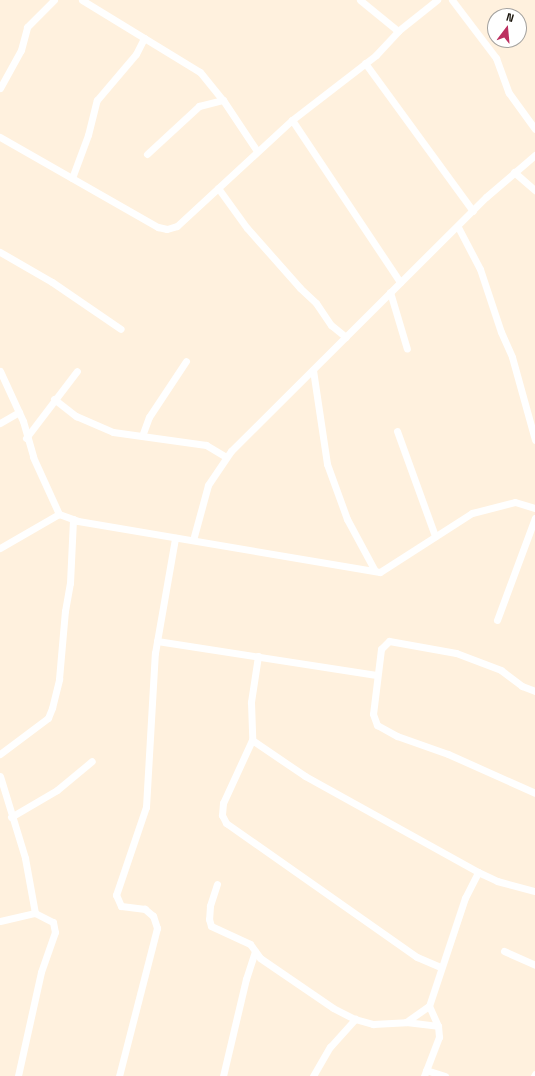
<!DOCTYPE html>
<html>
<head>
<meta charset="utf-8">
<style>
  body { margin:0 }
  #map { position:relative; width:535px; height:1076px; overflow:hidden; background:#fff1de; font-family:"Space Grotesk",sans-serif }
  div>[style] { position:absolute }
  .street>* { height:7px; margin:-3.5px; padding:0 3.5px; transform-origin:3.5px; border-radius:3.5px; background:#fff }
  span { translate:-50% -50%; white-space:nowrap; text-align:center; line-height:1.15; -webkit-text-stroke:4px #fff; paint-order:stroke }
  .north { position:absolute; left:487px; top:8px; width:40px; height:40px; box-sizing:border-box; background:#fff; border:1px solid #a3a19e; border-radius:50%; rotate:16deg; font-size:11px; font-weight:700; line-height:16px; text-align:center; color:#1a150c }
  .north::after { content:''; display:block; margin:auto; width:14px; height:18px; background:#bc2f60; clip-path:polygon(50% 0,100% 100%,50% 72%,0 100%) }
</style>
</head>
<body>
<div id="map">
  <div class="street">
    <i style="left:82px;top:0;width:138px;rotate:31.4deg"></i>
    <i style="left:200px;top:72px;width:36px;rotate:51deg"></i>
    <i style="left:223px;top:100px;width:61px;rotate:56.3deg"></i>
    <i style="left:360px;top:0;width:49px;rotate:39.2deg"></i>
    <i style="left:452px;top:0;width:73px;rotate:52.8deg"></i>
    <i style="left:496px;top:58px;width:37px;rotate:70deg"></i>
    <i style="left:509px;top:93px;width:44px;rotate:54.2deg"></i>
    <i style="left:365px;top:63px;width:183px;rotate:53.9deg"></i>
    <i style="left:0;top:88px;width:43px;rotate:-61.1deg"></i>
    <i style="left:21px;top:50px;width:24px;rotate:-75deg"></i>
    <i style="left:27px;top:27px;width:38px;rotate:-45deg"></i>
    <i style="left:292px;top:120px;width:195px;rotate:56.3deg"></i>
    <i style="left:0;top:137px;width:182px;rotate:29.7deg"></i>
    <i style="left:158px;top:227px;width:9px;rotate:13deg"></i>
    <i style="left:167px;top:229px;width:10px;rotate:-17deg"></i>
    <i style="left:177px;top:226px;width:156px;rotate:-42.7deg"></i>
    <i style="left:292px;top:120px;width:106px;rotate:-37.7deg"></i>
    <i style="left:376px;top:55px;width:33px;rotate:-47deg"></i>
    <i style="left:398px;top:31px;width:50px;rotate:-38.5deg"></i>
    <i style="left:147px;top:154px;width:71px;rotate:-42.7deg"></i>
    <i style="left:199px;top:106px;width:25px;rotate:-14deg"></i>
    <i style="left:514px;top:172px;width:28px;rotate:41deg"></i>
    <i style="left:72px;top:178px;width:46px;rotate:-69.6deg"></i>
    <i style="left:88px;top:135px;width:36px;rotate:-76deg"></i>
    <i style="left:97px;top:100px;width:60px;rotate:-49.7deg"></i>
    <i style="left:136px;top:54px;width:18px;rotate:-63deg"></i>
    <i style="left:218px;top:188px;width:49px;rotate:54.1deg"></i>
    <i style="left:247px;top:228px;width:80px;rotate:48.5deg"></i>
    <i style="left:300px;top:288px;width:22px;rotate:43deg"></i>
    <i style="left:316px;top:303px;width:27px;rotate:56deg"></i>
    <i style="left:331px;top:325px;width:19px;rotate:39deg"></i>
    <i style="left:458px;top:227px;width:47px;rotate:62.4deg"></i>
    <i style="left:480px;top:269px;width:66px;rotate:71.6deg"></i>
    <i style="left:501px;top:332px;width:27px;rotate:66deg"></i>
    <i style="left:512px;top:357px;width:86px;rotate:74.5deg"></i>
    <i style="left:0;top:252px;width:60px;rotate:30deg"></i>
    <i style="left:52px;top:282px;width:83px;rotate:34.3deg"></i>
    <i style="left:390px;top:292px;width:59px;rotate:73.4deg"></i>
    <i style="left:313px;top:370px;width:95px;rotate:81.5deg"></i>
    <i style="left:327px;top:464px;width:59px;rotate:70deg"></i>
    <i style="left:347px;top:519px;width:59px;rotate:61.7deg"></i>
    <i style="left:0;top:371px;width:55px;rotate:65.3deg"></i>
    <i style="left:23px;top:421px;width:37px;rotate:74deg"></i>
    <i style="left:33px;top:457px;width:63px;rotate:65.5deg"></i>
    <i style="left:54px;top:399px;width:28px;rotate:38deg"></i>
    <i style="left:76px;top:416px;width:40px;rotate:23.4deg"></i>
    <i style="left:113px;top:432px;width:94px;rotate:8deg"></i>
    <i style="left:206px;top:445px;width:23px;rotate:31deg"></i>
    <i style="left:0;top:423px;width:22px;rotate:-30deg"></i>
    <i style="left:397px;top:431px;width:112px;rotate:70.1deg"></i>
    <i style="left:142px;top:436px;width:20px;rotate:-70deg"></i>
    <i style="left:149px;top:417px;width:67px;rotate:-56.5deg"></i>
    <i style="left:26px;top:438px;width:84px;rotate:-52.7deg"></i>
    <i style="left:193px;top:540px;width:57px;rotate:-74.7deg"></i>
    <i style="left:208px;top:485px;width:41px;rotate:-55.9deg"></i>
    <i style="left:231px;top:451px;width:360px;rotate:-44.9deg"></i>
    <i style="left:486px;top:197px;width:65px;rotate:-40.6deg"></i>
    <i style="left:0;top:548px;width:68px;rotate:-30deg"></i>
    <i style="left:59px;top:514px;width:20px;rotate:20deg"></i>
    <i style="left:78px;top:521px;width:306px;rotate:9.6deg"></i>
    <i style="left:380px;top:572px;width:109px;rotate:-32.7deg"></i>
    <i style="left:472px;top:513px;width:44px;rotate:-14.3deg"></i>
    <i style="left:515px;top:502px;width:21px;rotate:17deg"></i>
    <i style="left:497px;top:620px;width:109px;rotate:-69.6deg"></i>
    <i style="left:157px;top:641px;width:222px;rotate:8.8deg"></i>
    <i style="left:258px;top:656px;width:47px;rotate:98.7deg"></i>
    <i style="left:251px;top:702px;width:38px;rotate:88deg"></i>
    <i style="left:252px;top:740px;width:69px;rotate:114.7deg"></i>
    <i style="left:223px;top:803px;width:12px;rotate:95deg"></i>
    <i style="left:222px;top:815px;width:9px;rotate:63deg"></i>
    <i style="left:226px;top:823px;width:233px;rotate:35.1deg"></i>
    <i style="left:417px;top:957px;width:26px;rotate:23deg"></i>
    <i style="left:535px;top:691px;width:14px;rotate:-159deg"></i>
    <i style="left:522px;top:686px;width:26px;rotate:-143deg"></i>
    <i style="left:501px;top:670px;width:48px;rotate:-159.3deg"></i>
    <i style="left:456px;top:653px;width:68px;rotate:-169.8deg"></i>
    <i style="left:389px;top:641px;width:11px;rotate:135deg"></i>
    <i style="left:381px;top:649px;width:65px;rotate:97deg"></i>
    <i style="left:373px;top:714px;width:12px;rotate:70deg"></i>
    <i style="left:377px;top:725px;width:23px;rotate:29deg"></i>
    <i style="left:397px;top:736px;width:54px;rotate:19.4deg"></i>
    <i style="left:448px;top:754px;width:95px;rotate:24.1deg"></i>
    <i style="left:252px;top:740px;width:64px;rotate:34.2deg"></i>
    <i style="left:305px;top:776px;width:198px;rotate:29deg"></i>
    <i style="left:478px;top:872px;width:21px;rotate:25deg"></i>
    <i style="left:497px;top:881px;width:39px;rotate:15deg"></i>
    <i style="left:0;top:754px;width:60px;rotate:-36.9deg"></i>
    <i style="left:48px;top:718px;width:11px;rotate:-68deg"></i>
    <i style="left:52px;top:708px;width:30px;rotate:-76deg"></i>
    <i style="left:59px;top:679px;width:68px;rotate:-85deg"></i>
    <i style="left:65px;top:611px;width:28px;rotate:-80deg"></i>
    <i style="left:70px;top:583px;width:64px;rotate:-87.3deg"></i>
    <i style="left:0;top:776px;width:86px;rotate:73deg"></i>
    <i style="left:25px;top:858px;width:56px;rotate:79.7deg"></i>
    <i style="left:11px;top:817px;width:53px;rotate:-30.4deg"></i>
    <i style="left:57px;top:790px;width:45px;rotate:-39.6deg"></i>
    <i style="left:217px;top:884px;width:23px;rotate:108deg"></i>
    <i style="left:210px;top:906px;width:13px;rotate:94deg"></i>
    <i style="left:209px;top:919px;width:7px;rotate:74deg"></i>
    <i style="left:211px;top:926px;width:43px;rotate:24.8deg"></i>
    <i style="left:250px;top:944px;width:17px;rotate:54deg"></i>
    <i style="left:260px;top:958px;width:88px;rotate:34.4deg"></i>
    <i style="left:333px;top:1008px;width:25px;rotate:27deg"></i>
    <i style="left:355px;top:1019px;width:19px;rotate:16deg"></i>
    <i style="left:373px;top:1024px;width:33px;rotate:-3deg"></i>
    <i style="left:406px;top:1022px;width:32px;rotate:7deg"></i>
    <i style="left:0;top:921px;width:36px;rotate:-13deg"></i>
    <i style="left:35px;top:913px;width:20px;rotate:27deg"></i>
    <i style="left:53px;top:922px;width:10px;rotate:79deg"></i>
    <i style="left:55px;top:932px;width:42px;rotate:109.3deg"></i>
    <i style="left:41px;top:972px;width:107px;rotate:102.5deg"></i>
    <i style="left:504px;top:951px;width:34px;rotate:24deg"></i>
    <i style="left:406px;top:1022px;width:28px;rotate:-35deg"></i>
    <i style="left:426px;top:1070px;width:20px;rotate:18deg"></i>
    <i style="left:119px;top:1076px;width:153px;rotate:-75.6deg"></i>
    <i style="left:157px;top:928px;width:13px;rotate:-108deg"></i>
    <i style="left:153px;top:916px;width:11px;rotate:-139deg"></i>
    <i style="left:145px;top:909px;width:24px;rotate:-173deg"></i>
    <i style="left:121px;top:906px;width:12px;rotate:-114deg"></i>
    <i style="left:116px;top:895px;width:93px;rotate:-71.2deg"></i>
    <i style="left:146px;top:807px;width:154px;rotate:-86.7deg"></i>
    <i style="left:155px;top:653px;width:117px;rotate:-80.1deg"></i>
    <i style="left:223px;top:1076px;width:100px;rotate:-76.7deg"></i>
    <i style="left:246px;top:979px;width:29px;rotate:-72deg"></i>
    <i style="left:313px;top:1076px;width:34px;rotate:-60deg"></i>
    <i style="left:330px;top:1047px;width:38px;rotate:-48deg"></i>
    <i style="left:424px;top:1076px;width:42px;rotate:-69deg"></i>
    <i style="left:439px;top:1037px;width:11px;rotate:-95deg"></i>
    <i style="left:438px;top:1026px;width:22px;rotate:-114deg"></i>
    <i style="left:429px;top:1006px;width:114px;rotate:-71.6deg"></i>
    <i style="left:465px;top:898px;width:29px;rotate:-63deg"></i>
    <i style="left:534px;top:1076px;width:2px;rotate:-63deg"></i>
  </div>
  <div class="north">N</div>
</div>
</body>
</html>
